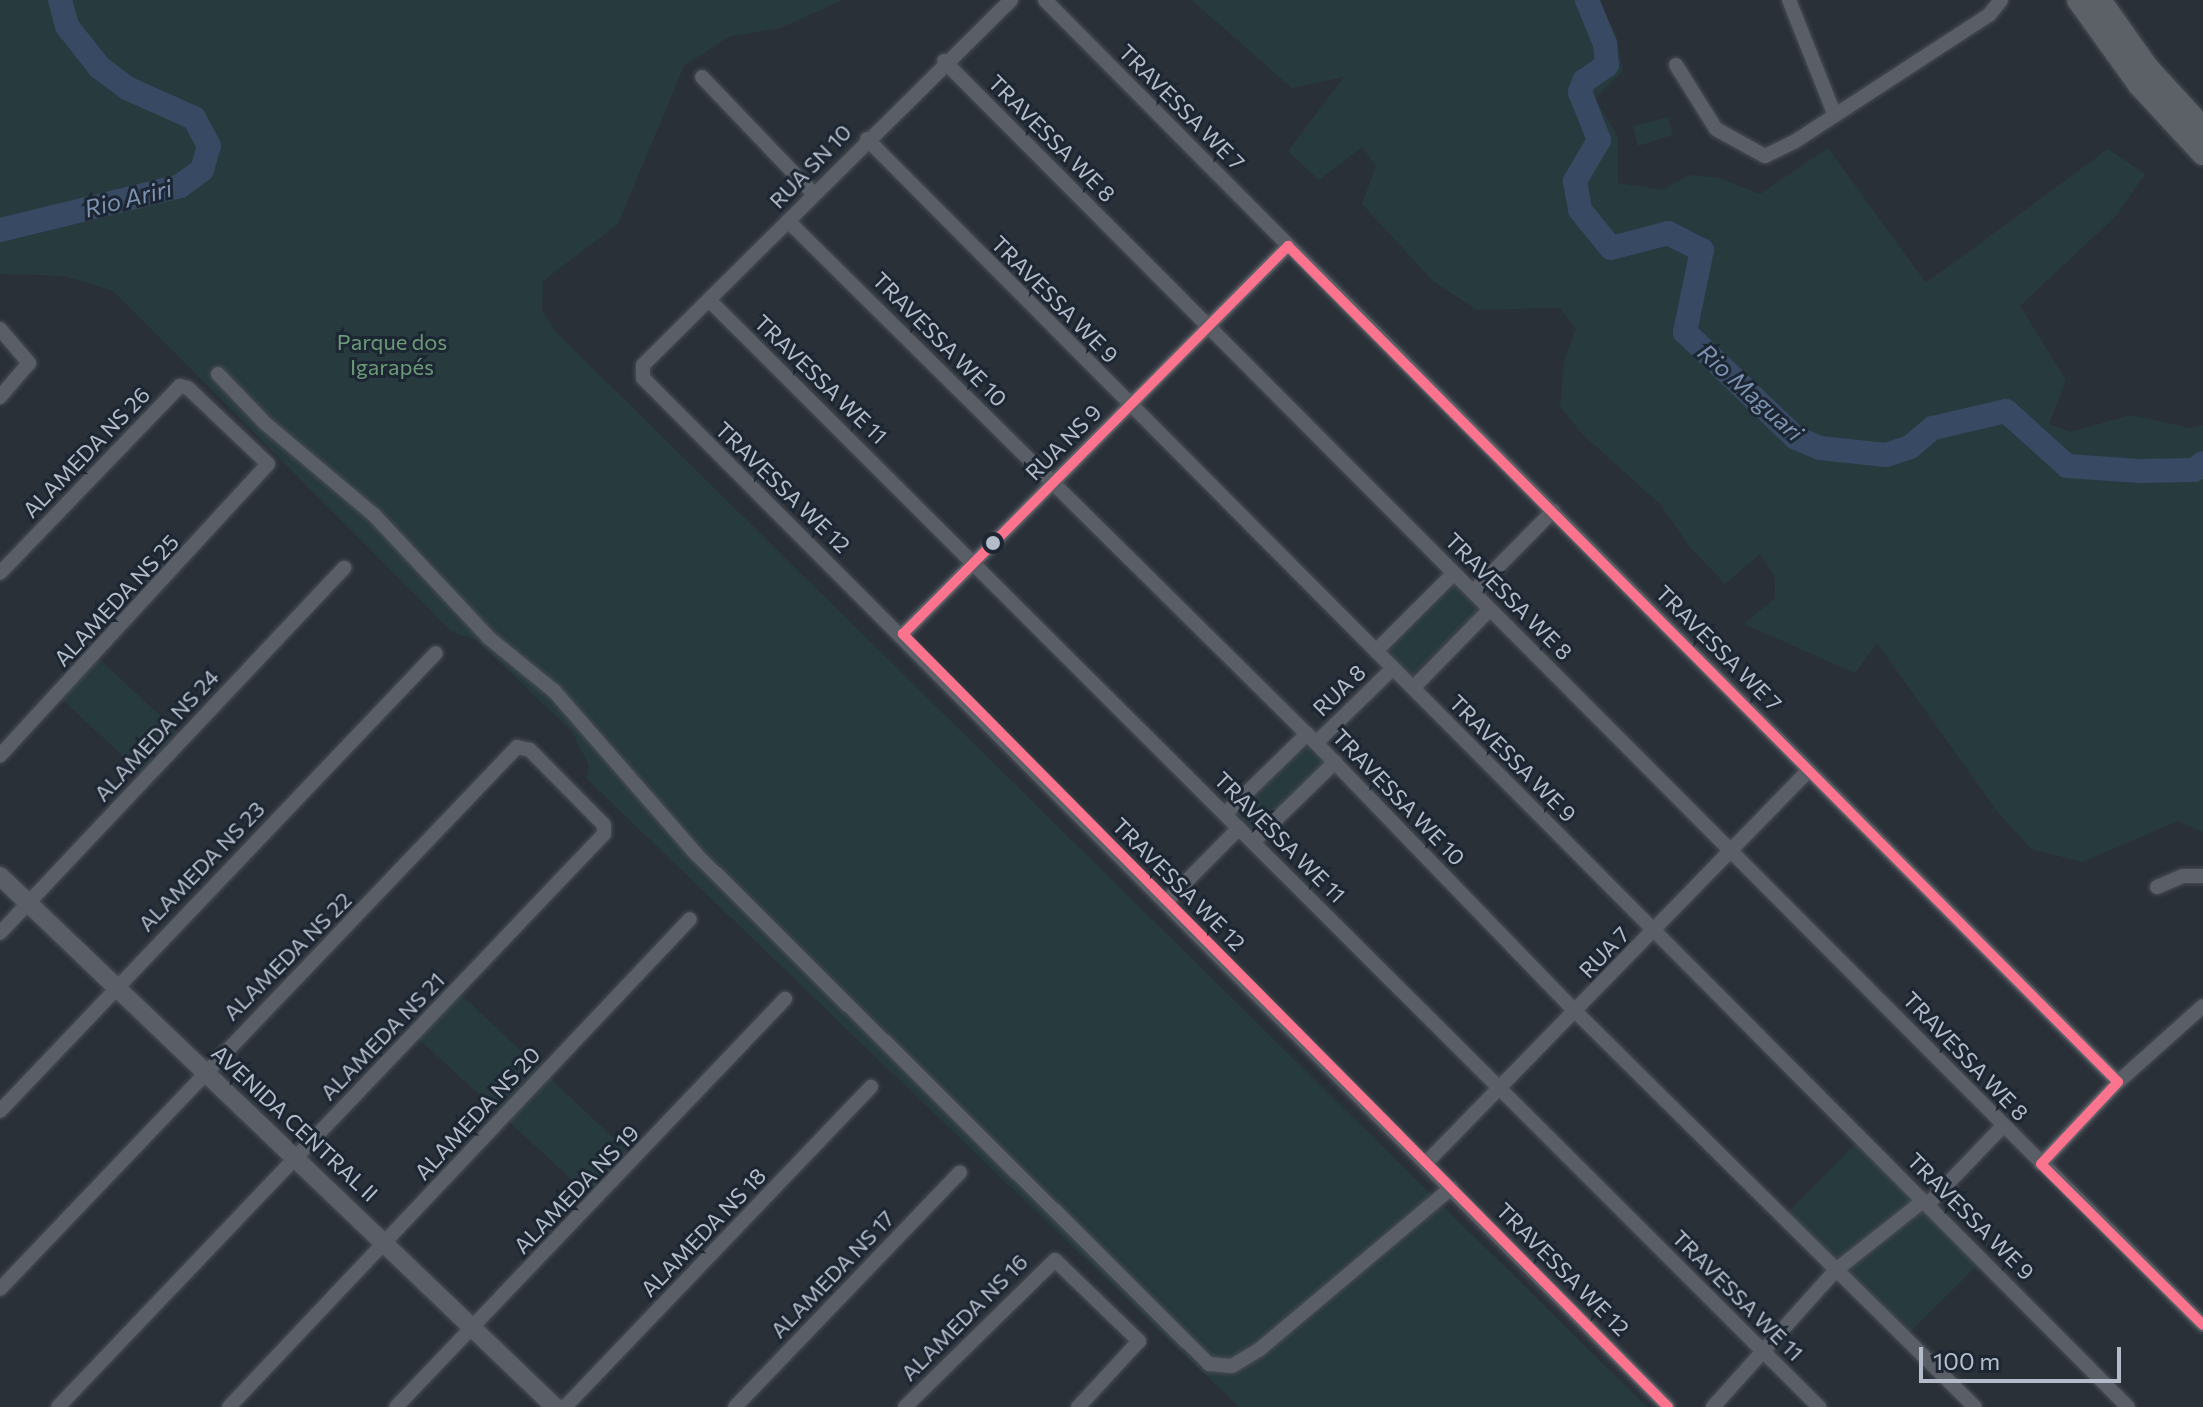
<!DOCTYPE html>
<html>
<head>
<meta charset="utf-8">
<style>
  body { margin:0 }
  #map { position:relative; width:2203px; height:1407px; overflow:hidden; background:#2a3038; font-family:Commissioner,sans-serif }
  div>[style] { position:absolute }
  .green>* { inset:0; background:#273a3e }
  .river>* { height:24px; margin:-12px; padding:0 12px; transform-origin:12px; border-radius:12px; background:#384963 }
  .roads { filter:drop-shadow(0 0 2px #484c53) drop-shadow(0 0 2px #484c53) }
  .minor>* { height:14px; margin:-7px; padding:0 7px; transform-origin:7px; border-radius:7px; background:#5a5e66 }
  .tertiary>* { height:18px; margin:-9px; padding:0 9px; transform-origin:9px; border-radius:9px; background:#5a5e66 }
  .primary>* { height:22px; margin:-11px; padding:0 11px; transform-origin:11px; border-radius:11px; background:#5c6168 }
  .bus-1>* { height:10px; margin:-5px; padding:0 5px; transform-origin:5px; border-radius:5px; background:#fc738d }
  .dots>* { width:22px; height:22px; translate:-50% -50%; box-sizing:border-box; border:4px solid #1d2633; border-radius:50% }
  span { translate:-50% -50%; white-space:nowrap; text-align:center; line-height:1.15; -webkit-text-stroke:6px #1d2633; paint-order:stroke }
  .street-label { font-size:22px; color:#b4bcc9 }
  .park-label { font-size:22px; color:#6b9a76 }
  .water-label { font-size:24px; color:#7c92b1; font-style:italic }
  .scale { position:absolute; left:1919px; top:1347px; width:202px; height:36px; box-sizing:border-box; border:4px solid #b4bcc9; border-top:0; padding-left:10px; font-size:24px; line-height:28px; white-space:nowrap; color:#b4bcc9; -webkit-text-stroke:6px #1d2633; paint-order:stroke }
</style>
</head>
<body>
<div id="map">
  <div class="green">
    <i style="clip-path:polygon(0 0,843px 0,780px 28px,728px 37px,684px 66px,618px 224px,543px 281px,542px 311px,558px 334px,1647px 1407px,1239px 1407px,587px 779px,589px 765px,572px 732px,477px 640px,452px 632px,113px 291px,65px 276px,0 274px)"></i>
    <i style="clip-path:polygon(1192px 0,1597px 0,1616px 34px,1623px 71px,1595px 98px,1618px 137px,1618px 183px,1663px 190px,1689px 175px,1720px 178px,1760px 194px,1828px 148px,1926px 283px,2108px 149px,2145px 174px,2117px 215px,2020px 306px,2066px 380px,2049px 424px,2070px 432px,2131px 415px,2190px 428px,2203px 425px,2203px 832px,2178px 821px,2082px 862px,2031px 849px,1997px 811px,1877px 643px,1855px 673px,1744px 624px,1775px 598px,1775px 577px,1760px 554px,1725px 584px,1689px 546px,1660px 504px,1582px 434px,1560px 406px,1564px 361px,1576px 329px,1560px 308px,1477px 310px,1433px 281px,1362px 204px,1376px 166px,1362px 147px,1319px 180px,1288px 151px,1344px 77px,1292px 88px)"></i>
    <i style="clip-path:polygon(1668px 117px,1673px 135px,1638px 146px,1633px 126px)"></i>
    <i style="clip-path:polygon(1454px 584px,1479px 610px,1410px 677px,1385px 651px)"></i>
    <i style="clip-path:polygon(95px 655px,180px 734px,141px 773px,57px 695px)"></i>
    <i style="clip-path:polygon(1308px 742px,1328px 762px,1255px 833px,1235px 812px)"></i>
    <i style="clip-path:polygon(454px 988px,634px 1157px,594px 1200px,411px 1032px)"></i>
    <i style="clip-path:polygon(1863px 1136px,1984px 1259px,1906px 1336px,1785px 1215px)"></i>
  </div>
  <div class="river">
    <i style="left:1587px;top:0;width:48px;rotate:67.8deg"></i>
    <i style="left:1605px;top:44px;width:21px;rotate:85deg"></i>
    <i style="left:1607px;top:65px;width:28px;rotate:145deg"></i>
    <i style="left:1584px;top:81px;width:12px;rotate:110deg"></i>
    <i style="left:1580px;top:92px;width:52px;rotate:68.4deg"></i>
    <i style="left:1599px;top:140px;width:48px;rotate:120.3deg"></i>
    <i style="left:1575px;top:181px;width:29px;rotate:80deg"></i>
    <i style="left:1580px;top:210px;width:49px;rotate:50.8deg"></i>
    <i style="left:1611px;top:248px;width:59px;rotate:-14.7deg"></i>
    <i style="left:1668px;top:233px;width:38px;rotate:27deg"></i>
    <i style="left:1702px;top:250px;width:84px;rotate:101.7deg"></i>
    <i style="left:1685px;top:332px;width:153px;rotate:43.7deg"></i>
    <i style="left:1796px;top:438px;width:26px;rotate:23deg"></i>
    <i style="left:1820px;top:448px;width:66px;rotate:6.1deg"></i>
    <i style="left:1886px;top:455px;width:25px;rotate:-18deg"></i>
    <i style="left:1910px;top:447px;width:30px;rotate:-40deg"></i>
    <i style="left:1933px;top:428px;width:75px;rotate:-13.1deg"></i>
    <i style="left:2006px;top:411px;width:82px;rotate:42deg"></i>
    <i style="left:2067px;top:466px;width:73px;rotate:3.9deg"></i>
    <i style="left:2140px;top:471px;width:54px;rotate:-1.1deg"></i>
    <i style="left:2194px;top:470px;width:11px;rotate:-38deg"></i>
    <i style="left:0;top:230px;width:185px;rotate:-13.7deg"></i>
    <i style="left:180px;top:186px;width:27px;rotate:-36deg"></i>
    <i style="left:202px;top:170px;width:25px;rotate:-74deg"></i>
    <i style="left:209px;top:146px;width:32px;rotate:-118deg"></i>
    <i style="left:194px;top:118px;width:73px;rotate:-155.9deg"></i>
    <i style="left:127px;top:88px;width:34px;rotate:-143deg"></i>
    <i style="left:100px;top:68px;width:53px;rotate:-128.2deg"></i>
    <i style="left:67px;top:26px;width:27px;rotate:-105deg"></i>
  </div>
  <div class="roads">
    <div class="minor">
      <i style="left:1011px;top:0;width:518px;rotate:135.23deg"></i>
      <i style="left:643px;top:365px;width:13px;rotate:90deg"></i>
      <i style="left:643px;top:378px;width:1452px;rotate:45.11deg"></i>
      <i style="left:1045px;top:0;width:1524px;rotate:45.24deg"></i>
      <i style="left:1789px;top:0;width:122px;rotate:68.3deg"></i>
      <i style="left:944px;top:61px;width:1784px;rotate:45.11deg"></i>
      <i style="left:1676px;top:65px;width:75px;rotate:58deg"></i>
      <i style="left:1716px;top:129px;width:56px;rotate:28.9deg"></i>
      <i style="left:1765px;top:156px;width:32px;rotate:-26deg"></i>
      <i style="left:1794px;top:142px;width:233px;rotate:-33.1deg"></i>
      <i style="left:1989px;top:15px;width:19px;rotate:-51deg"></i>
      <i style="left:702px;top:77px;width:162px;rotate:46.3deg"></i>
      <i style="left:867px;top:139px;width:1788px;rotate:45.16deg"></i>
      <i style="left:788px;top:221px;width:742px;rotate:44.67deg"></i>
      <i style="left:1316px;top:743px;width:374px;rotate:46deg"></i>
      <i style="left:1576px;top:1012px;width:561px;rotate:44.71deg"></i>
      <i style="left:709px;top:300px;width:1568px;rotate:44.92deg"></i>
      <i style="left:0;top:329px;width:45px;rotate:49.5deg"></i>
      <i style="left:29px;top:363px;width:45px;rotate:130.5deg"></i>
      <i style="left:218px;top:374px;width:69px;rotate:46.2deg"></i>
      <i style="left:266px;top:424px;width:141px;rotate:40.1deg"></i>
      <i style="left:374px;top:515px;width:168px;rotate:46.9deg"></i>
      <i style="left:489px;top:638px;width:84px;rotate:39.2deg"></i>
      <i style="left:554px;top:691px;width:218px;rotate:48.9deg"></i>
      <i style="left:697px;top:855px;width:722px;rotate:44.83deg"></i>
      <i style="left:1209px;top:1364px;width:23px;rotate:5deg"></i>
      <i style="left:1232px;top:1366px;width:33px;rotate:-31deg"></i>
      <i style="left:1260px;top:1349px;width:250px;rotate:-40.1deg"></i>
      <i style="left:0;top:573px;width:260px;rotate:-46.1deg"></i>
      <i style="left:180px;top:386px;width:8px;rotate:14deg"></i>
      <i style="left:188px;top:388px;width:110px;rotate:43.5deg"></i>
      <i style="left:268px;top:464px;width:396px;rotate:132.6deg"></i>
      <i style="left:1473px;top:592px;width:114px;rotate:-45.4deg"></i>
      <i style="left:903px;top:634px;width:547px;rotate:-45.22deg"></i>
      <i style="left:1376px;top:651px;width:110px;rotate:-45deg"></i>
      <i style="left:1413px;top:688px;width:110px;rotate:-45.7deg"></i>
      <i style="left:1316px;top:743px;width:107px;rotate:-44.2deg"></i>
      <i style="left:1225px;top:814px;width:115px;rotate:-44.3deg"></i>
      <i style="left:1253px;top:842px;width:115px;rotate:-44.3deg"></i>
      <i style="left:2157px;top:887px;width:28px;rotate:-23deg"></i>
      <i style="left:2183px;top:876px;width:20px"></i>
      <i style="left:1166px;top:902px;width:104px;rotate:-45.4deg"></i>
      <i style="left:0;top:933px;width:502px;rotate:-46.7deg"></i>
      <i style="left:0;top:1111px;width:632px;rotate:-46.41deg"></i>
      <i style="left:1427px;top:1162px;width:547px;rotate:-45.74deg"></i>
      <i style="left:2041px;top:1164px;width:112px;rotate:-46.8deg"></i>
      <i style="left:2118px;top:1082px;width:114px;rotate:-41.8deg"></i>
      <i style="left:1928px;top:1204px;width:108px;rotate:-46.1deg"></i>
      <i style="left:0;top:1289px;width:749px;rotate:-46.35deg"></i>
      <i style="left:517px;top:747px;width:13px;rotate:13deg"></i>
      <i style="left:530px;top:750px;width:105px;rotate:45.4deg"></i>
      <i style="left:604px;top:825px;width:9px;rotate:90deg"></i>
      <i style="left:604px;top:834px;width:791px;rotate:133.62deg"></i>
      <i style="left:229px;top:1407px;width:671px;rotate:-46.63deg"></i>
      <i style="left:396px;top:1407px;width:564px;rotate:-46.37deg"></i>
      <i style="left:565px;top:1407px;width:443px;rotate:-46.3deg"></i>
      <i style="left:735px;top:1407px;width:325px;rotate:-46.2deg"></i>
      <i style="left:905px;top:1407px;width:210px;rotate:-44.4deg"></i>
      <i style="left:1055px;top:1260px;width:117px;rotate:44deg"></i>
      <i style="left:1139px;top:1341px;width:90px;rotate:132.7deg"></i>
      <i style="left:1713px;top:1407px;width:184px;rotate:-48.1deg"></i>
      <i style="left:1836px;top:1270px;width:111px;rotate:-38.4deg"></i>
    </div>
    <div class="tertiary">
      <i style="left:0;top:876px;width:768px;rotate:43.73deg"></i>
    </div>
    <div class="primary">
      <i style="left:2078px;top:0;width:105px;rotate:54.3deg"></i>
      <i style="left:2139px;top:85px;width:94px;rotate:47.2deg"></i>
      <i style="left:2100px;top:0;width:83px;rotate:54.8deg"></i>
      <i style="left:2148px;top:68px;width:81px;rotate:47.5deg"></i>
    </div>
  </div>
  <div class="bus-1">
    <i style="left:1668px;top:1407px;width:1088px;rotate:-134.7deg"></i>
    <i style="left:903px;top:634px;width:547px;rotate:-45.22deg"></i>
    <i style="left:1288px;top:246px;width:1178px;rotate:45.21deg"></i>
    <i style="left:2118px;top:1082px;width:112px;rotate:133.2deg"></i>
    <i style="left:2041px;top:1164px;width:228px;rotate:44.8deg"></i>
  </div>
  <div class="dots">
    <i style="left:993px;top:543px;background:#b4bcc9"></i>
  </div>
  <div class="street-label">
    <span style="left:1182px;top:107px;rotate:45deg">TRAVESSA WE 7</span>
    <span style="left:1052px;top:138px;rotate:45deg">TRAVESSA WE 8</span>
    <span style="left:810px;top:166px;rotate:-46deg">RUA SN 10</span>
    <span style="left:1055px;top:299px;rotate:45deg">TRAVESSA WE 9</span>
    <span style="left:940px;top:339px;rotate:45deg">TRAVESSA WE 10</span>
    <span style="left:821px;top:379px;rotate:44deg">TRAVESSA WE 11</span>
    <span style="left:1063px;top:442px;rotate:-45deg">RUA NS 9</span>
    <span style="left:86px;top:452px;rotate:-46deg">ALAMEDA NS 26</span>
    <span style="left:783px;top:487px;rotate:44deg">TRAVESSA WE 12</span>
    <span style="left:1509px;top:596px;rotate:45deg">TRAVESSA WE 8</span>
    <span style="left:116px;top:600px;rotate:-47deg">ALAMEDA NS 25</span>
    <span style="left:1719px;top:648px;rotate:45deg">TRAVESSA WE 7</span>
    <span style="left:1339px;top:690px;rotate:-44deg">RUA 8</span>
    <span style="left:156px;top:735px;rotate:-47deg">ALAMEDA NS 24</span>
    <span style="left:1513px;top:758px;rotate:45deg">TRAVESSA WE 9</span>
    <span style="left:1399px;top:797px;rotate:46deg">TRAVESSA WE 10</span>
    <span style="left:1280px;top:837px;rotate:45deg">TRAVESSA WE 11</span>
    <span style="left:201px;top:866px;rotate:-46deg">ALAMEDA NS 23</span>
    <span style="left:1179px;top:884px;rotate:45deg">TRAVESSA WE 12</span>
    <span style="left:1604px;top:952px;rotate:-46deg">RUA 7</span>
    <span style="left:287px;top:956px;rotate:-45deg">ALAMEDA NS 22</span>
    <span style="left:382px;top:1036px;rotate:-46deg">ALAMEDA NS 21</span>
    <span style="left:1966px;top:1056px;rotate:46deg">TRAVESSA WE 8</span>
    <span style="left:477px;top:1113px;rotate:-47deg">ALAMEDA NS 20</span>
    <span style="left:295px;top:1123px;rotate:43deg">AVENIDA CENTRAL II</span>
    <span style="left:576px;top:1189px;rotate:-46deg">ALAMEDA NS 19</span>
    <span style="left:1971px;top:1216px;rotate:45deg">TRAVESSA WE 9</span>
    <span style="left:703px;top:1232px;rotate:-46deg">ALAMEDA NS 18</span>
    <span style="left:1563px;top:1269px;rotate:45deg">TRAVESSA WE 12</span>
    <span style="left:832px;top:1274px;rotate:-46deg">ALAMEDA NS 17</span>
    <span style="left:1738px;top:1295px;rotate:45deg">TRAVESSA WE 11</span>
    <span style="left:964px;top:1317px;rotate:-45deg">ALAMEDA NS 16</span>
  </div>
  <div class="park-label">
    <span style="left:392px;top:354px">Parque dos<br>Igarapés</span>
  </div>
  <div class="water-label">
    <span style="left:128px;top:198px;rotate:-14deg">Rio Ariri</span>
    <span style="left:1751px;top:392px;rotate:42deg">Rio Maguari</span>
  </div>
  <div class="scale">100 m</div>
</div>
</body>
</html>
